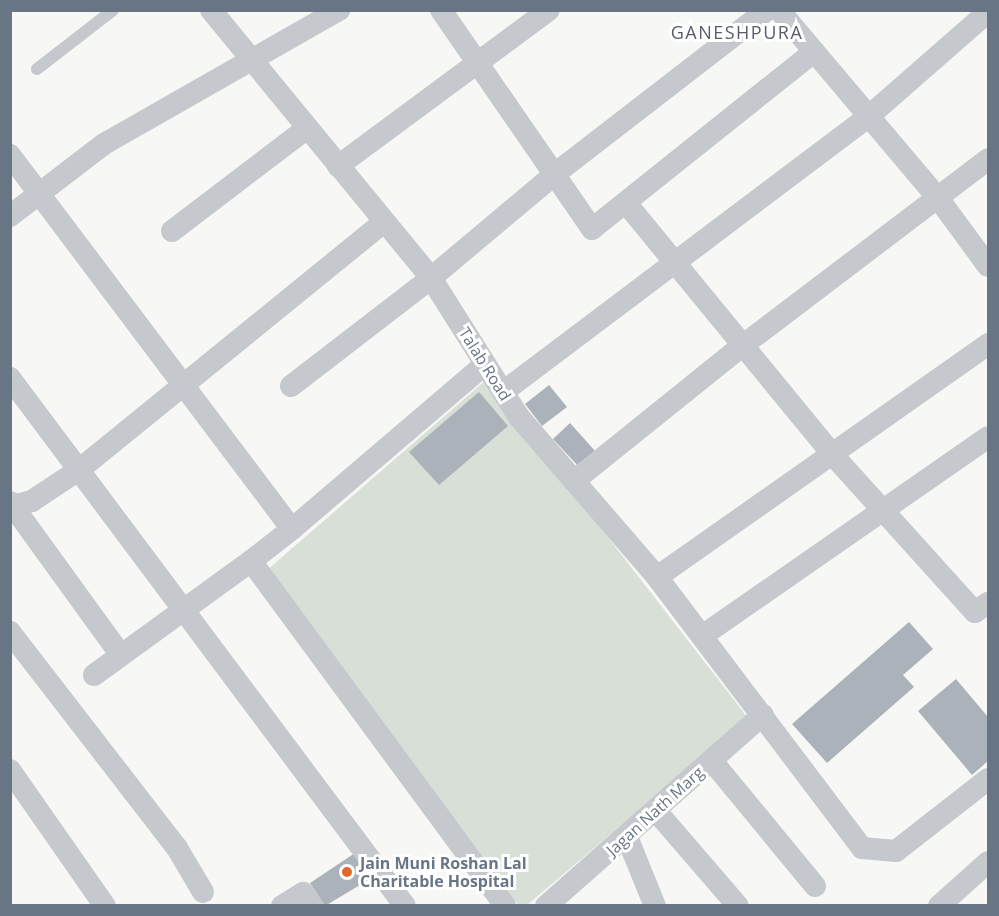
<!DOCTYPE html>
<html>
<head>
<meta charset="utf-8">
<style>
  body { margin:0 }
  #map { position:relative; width:999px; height:916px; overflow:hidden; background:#f7f8f5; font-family:"Open Sans",sans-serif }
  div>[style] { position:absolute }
  .green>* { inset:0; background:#d8dfd6 }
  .building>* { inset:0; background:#abb2b9 }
  .lane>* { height:12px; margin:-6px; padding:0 6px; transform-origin:6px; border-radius:6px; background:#c5c8cc }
  .street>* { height:22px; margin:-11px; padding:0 11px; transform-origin:11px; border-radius:11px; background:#c5c8cc }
  .dots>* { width:16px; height:16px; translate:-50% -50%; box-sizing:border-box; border:3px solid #fff; border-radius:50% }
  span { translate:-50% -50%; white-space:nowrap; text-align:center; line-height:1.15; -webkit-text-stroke:6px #fff; paint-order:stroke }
  .street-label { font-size:16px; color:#677585 }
  .poi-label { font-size:16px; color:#677585; font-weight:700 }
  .left { translate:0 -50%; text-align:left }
  .neighbourhood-label { font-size:18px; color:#555f6b; letter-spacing:1.5px }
  .frame { position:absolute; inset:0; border:12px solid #677585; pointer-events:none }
</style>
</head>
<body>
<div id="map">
  <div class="green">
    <i style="clip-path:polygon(486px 380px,748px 718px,527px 905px,518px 905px,266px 571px)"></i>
  </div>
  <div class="building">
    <i style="clip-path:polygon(549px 385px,567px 407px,542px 426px,525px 404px)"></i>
    <i style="clip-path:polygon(479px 392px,508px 426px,439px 485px,409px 452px)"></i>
    <i style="clip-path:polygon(570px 423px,596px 452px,579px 467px,553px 439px)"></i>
    <i style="clip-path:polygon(909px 622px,933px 649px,903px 675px,914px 687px,827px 763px,792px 724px)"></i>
    <i style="clip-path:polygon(956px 679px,988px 717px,988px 761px,972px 775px,918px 711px)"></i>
    <i style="clip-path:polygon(358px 851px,375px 876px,325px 906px,310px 883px)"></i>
  </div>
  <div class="lane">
    <i style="left:37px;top:69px;width:96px;rotate:-37.8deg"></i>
  </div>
  <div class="street">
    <i style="left:211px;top:10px;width:347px;rotate:50.6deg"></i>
    <i style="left:431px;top:278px;width:165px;rotate:57.7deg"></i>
    <i style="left:519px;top:417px;width:211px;rotate:49.2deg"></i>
    <i style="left:657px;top:577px;width:340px;rotate:52.9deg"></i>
    <i style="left:862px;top:848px;width:34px;rotate:5deg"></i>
    <i style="left:896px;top:851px;width:117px;rotate:-38deg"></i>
    <i style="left:441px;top:10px;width:266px;rotate:55.4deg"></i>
    <i style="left:592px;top:229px;width:284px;rotate:-38.6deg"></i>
    <i style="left:779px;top:10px;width:246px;rotate:49.8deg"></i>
    <i style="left:938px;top:198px;width:84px;rotate:53.7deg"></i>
    <i style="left:10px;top:155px;width:468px;rotate:53deg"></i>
    <i style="left:292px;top:529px;width:52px;rotate:142deg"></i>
    <i style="left:251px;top:561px;width:428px;rotate:53.6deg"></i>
    <i style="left:338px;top:166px;width:262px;rotate:-36.5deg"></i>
    <i style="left:626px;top:203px;width:325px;rotate:50.6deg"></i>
    <i style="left:832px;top:454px;width:213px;rotate:47.9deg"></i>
    <i style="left:975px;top:612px;width:16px;rotate:-35deg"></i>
    <i style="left:10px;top:216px;width:118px;rotate:-37.5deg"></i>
    <i style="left:104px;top:144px;width:271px;rotate:-29.7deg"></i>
    <i style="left:172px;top:231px;width:170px;rotate:-37.3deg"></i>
    <i style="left:10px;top:378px;width:659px;rotate:53.2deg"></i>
    <i style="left:291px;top:386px;width:177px;rotate:-37.6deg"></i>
    <i style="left:431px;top:278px;width:163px;rotate:-40deg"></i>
    <i style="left:556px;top:173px;width:267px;rotate:-37.7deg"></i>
    <i style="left:503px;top:392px;width:457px;rotate:-37deg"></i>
    <i style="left:868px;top:117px;width:159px;rotate:-41.2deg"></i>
    <i style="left:574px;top:481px;width:216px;rotate:-38.8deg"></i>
    <i style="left:742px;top:346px;width:309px;rotate:-37.2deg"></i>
    <i style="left:10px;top:502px;width:188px;rotate:54.1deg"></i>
    <i style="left:13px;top:506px;width:20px;rotate:-15deg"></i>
    <i style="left:32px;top:501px;width:58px;rotate:-33.7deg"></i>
    <i style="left:80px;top:469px;width:392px;rotate:-39.1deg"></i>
    <i style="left:292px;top:529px;width:254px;rotate:-40.5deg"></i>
    <i style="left:657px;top:577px;width:405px;rotate:-35.1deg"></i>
    <i style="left:10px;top:632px;width:273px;rotate:52.3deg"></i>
    <i style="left:177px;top:848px;width:51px;rotate:59.4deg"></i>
    <i style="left:702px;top:636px;width:348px;rotate:-34.8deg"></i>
    <i style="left:94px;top:675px;width:194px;rotate:-36deg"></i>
    <i style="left:712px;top:761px;width:162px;rotate:50.5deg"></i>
    <i style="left:10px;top:770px;width:166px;rotate:55.1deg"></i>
    <i style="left:656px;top:811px;width:125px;rotate:49.2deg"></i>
    <i style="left:627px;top:837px;width:74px;rotate:67.9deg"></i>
    <i style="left:282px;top:906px;width:25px;rotate:-32deg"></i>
    <i style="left:303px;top:893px;width:16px;rotate:55deg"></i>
    <i style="left:546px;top:906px;width:289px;rotate:-41.4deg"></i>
    <i style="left:939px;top:906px;width:66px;rotate:-41.9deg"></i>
  </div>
  <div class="dots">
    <i style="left:347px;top:872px;background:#e1672c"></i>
  </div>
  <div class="street-label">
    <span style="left:485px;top:364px;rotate:58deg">Talab Road</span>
    <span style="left:655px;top:811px;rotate:-42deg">Jagan Nath Marg</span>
  </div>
  <div class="poi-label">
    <span class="left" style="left:360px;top:872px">Jain Muni Roshan Lal<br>Charitable Hospital</span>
  </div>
  <div class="neighbourhood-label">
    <span style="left:737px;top:32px">GANESHPURA</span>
  </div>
  <div class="frame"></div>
</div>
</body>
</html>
